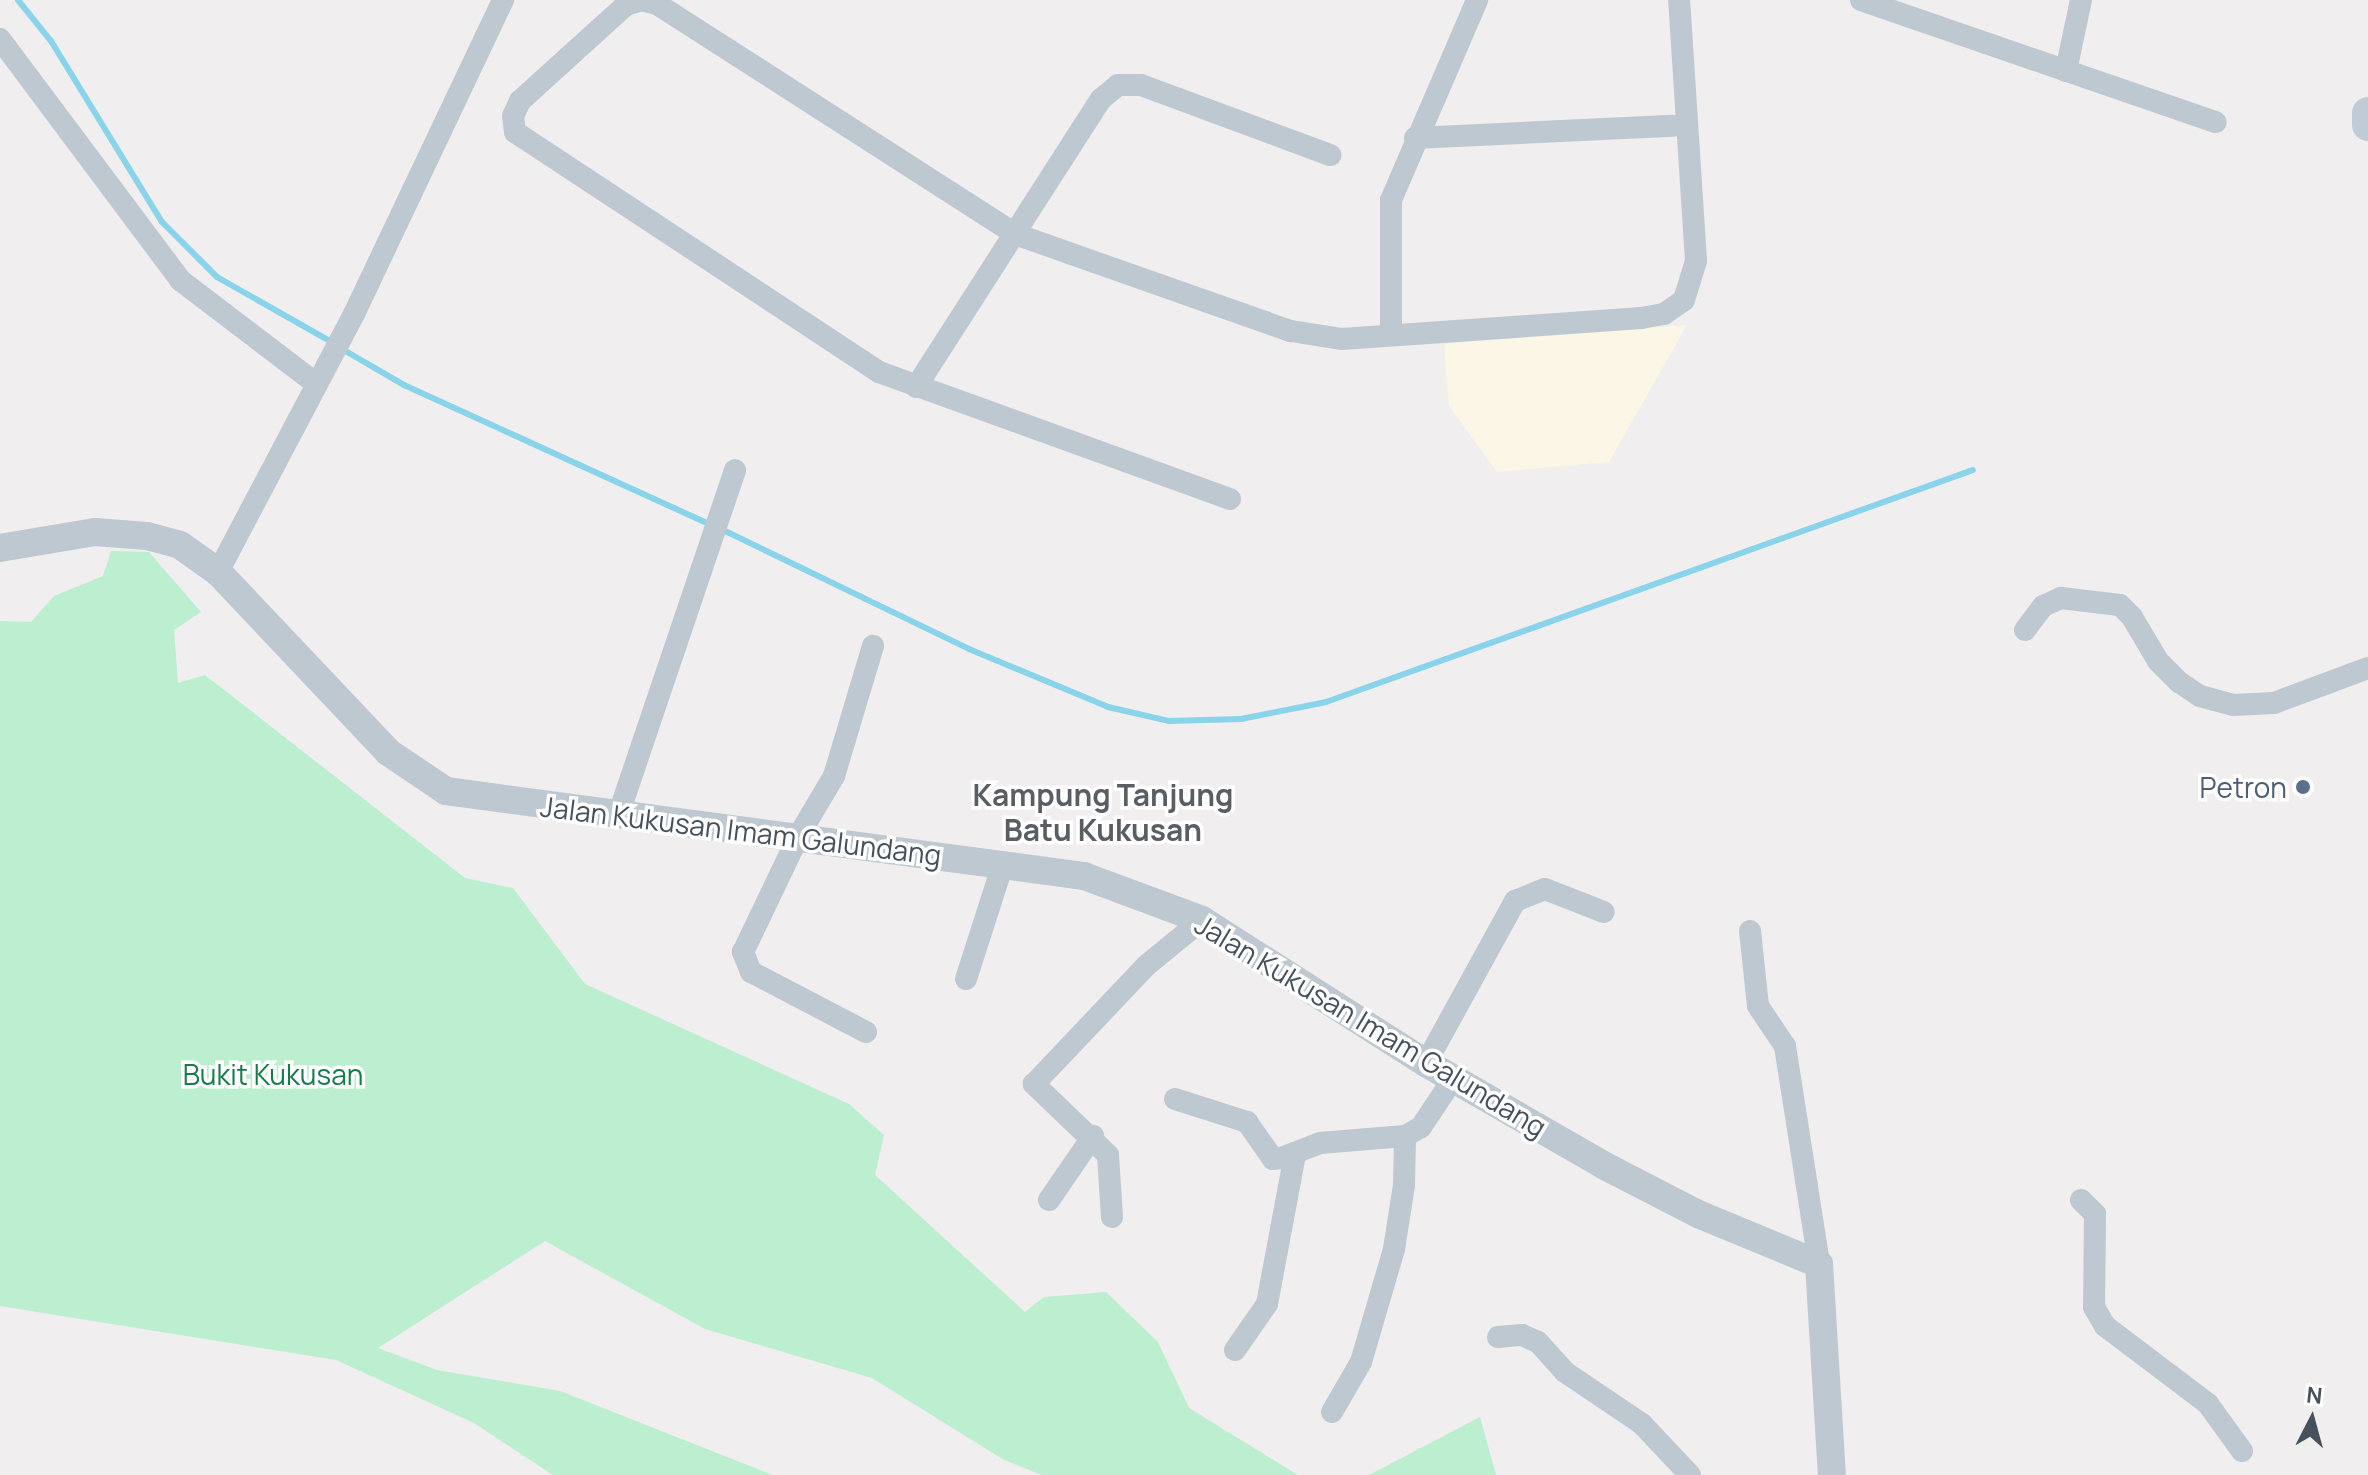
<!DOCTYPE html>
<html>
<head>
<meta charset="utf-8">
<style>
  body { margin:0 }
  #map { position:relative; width:2368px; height:1475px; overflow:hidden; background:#f0eeee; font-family:Manrope,sans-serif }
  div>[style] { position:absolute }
  .commercial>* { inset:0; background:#fbf6e6 }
  .green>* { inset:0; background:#bceed0 }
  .stream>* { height:6px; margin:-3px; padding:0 3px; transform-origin:3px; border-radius:3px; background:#89d4eb }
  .minor>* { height:22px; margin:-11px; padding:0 11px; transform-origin:11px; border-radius:11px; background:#bec8d0 }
  .tertiary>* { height:28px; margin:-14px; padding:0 14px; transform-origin:14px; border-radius:14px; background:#bec8d0 }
  .secondary>* { height:32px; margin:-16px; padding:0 16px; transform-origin:16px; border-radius:16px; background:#c0cbd7 }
  .dots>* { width:22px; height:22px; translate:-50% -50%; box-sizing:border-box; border:4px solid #fff; border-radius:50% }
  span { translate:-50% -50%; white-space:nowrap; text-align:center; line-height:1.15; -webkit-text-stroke:7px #fff; paint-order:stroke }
  .service-label { font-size:28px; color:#4e5e75 }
  .right { translate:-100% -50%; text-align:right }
  .street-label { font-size:28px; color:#46515b }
  .park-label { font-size:28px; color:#187b4c }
  .neighbourhood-label { font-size:30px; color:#5a5e63; font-weight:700 }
  .north { position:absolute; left:2272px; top:1379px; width:80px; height:80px; -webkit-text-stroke:6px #fff; paint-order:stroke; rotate:6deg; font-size:22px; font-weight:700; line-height:32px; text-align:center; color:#46515b }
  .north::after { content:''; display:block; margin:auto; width:28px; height:36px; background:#46515b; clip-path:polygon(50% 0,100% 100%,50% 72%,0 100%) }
</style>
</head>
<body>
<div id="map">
  <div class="commercial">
    <i style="clip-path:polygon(1687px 325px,1609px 462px,1497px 472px,1449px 406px,1444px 344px)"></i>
  </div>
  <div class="green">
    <i style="clip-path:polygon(111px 551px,149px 552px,201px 612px,174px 630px,178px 683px,205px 675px,465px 878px,513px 888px,585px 984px,849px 1104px,884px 1135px,875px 1175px,1025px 1312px,1044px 1297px,1106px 1292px,1158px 1342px,1189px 1408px,1298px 1475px,1042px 1475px,1004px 1460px,872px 1378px,705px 1329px,545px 1241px,378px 1348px,437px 1370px,560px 1391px,773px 1475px,553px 1475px,474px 1423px,336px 1360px,0 1306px,0 621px,31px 622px,54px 596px,103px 576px)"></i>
    <i style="clip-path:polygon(1480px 1417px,1496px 1475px,1369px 1475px)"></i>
  </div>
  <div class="stream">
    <i style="left:18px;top:0;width:53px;rotate:51.2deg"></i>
    <i style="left:51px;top:41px;width:212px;rotate:58.5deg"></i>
    <i style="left:162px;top:222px;width:78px;rotate:45deg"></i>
    <i style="left:217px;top:277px;width:133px;rotate:29.6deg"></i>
    <i style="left:342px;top:349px;width:72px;rotate:30.1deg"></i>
    <i style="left:404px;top:385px;width:337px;rotate:24.5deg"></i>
    <i style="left:721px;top:529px;width:276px;rotate:25.8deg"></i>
    <i style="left:969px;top:649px;width:151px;rotate:22.6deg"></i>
    <i style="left:1108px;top:707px;width:63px;rotate:12.9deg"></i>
    <i style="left:1169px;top:721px;width:72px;rotate:-1.6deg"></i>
    <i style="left:1241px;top:719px;width:87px;rotate:-11.3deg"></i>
    <i style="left:1326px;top:702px;width:687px;rotate:-19.73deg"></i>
  </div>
  <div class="minor">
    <i style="left:1861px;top:0;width:375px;rotate:19deg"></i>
    <i style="left:0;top:39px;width:301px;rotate:53.2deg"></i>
    <i style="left:180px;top:280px;width:168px;rotate:37.3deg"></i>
    <i style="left:2066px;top:71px;width:73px;rotate:-78.1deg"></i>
    <i style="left:1415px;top:138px;width:258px;rotate:-2.7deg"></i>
    <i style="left:1391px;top:335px;width:135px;rotate:-90deg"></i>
    <i style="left:1391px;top:200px;width:218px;rotate:-66.7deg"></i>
    <i style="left:916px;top:387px;width:342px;rotate:-57.3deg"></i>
    <i style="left:1101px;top:99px;width:22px;rotate:-39deg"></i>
    <i style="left:1118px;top:85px;width:23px"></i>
    <i style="left:1141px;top:85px;width:202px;rotate:20.3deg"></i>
    <i style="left:1230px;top:499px;width:373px;rotate:-160.1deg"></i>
    <i style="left:879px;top:372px;width:436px;rotate:-146.6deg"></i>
    <i style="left:515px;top:132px;width:16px;rotate:-97deg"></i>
    <i style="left:513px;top:116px;width:17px;rotate:-65deg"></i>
    <i style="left:520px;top:101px;width:143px;rotate:-42.2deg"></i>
    <i style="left:626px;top:5px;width:17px;rotate:-17deg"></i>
    <i style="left:642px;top:0;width:16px;rotate:15deg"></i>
    <i style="left:657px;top:4px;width:426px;rotate:32.7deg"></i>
    <i style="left:1015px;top:234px;width:293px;rotate:19.4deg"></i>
    <i style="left:1291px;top:331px;width:52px;rotate:8.9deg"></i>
    <i style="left:1342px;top:339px;width:300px;rotate:-4deg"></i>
    <i style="left:1641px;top:318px;width:23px;rotate:-10deg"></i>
    <i style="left:1664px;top:314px;width:24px;rotate:-35deg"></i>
    <i style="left:1684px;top:300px;width:41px;rotate:-72.9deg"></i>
    <i style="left:1696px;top:261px;width:262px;rotate:-93.7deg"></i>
    <i style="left:218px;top:572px;width:292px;rotate:-62.2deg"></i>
    <i style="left:354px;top:314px;width:348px;rotate:-64.6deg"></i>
    <i style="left:2025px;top:630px;width:30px;rotate:-53deg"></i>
    <i style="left:2043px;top:606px;width:20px;rotate:-24deg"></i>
    <i style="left:2061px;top:598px;width:59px;rotate:6.8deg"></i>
    <i style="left:2120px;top:605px;width:17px;rotate:45deg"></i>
    <i style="left:2132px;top:617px;width:51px;rotate:59.4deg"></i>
    <i style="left:2158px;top:661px;width:30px;rotate:45deg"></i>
    <i style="left:2179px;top:682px;width:25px;rotate:34deg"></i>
    <i style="left:2200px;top:696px;width:34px;rotate:15deg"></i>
    <i style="left:2233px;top:705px;width:41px;rotate:-2.8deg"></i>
    <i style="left:2274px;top:703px;width:100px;rotate:-20.4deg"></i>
    <i style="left:619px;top:813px;width:362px;rotate:-71.3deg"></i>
    <i style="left:1750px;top:931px;width:75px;rotate:83.9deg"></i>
    <i style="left:1758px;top:1006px;width:48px;rotate:56deg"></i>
    <i style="left:1785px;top:1046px;width:221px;rotate:81.1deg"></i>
    <i style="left:966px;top:979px;width:121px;rotate:-72.2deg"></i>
    <i style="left:866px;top:1032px;width:130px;rotate:-152.4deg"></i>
    <i style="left:751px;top:972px;width:22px;rotate:-112deg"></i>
    <i style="left:743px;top:952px;width:130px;rotate:-64.4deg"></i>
    <i style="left:799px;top:835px;width:69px;rotate:-59.3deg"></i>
    <i style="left:834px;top:776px;width:136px;rotate:-73.3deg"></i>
    <i style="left:1426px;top:1063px;width:185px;rotate:-61.2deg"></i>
    <i style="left:1515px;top:901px;width:32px;rotate:-22deg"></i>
    <i style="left:1545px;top:889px;width:63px;rotate:21.3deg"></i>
    <i style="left:1175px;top:1099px;width:76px;rotate:17.7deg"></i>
    <i style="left:1247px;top:1122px;width:45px;rotate:54.9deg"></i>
    <i style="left:1273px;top:1159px;width:8px;rotate:-7deg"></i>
    <i style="left:1281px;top:1158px;width:42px;rotate:-21deg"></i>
    <i style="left:1320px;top:1143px;width:85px;rotate:-4.7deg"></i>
    <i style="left:1405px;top:1136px;width:18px;rotate:-29deg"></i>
    <i style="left:1421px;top:1127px;width:58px;rotate:-56.3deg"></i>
    <i style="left:1049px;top:1200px;width:78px;rotate:-55.5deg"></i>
    <i style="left:2081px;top:1200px;width:20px;rotate:45deg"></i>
    <i style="left:2095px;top:1214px;width:93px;rotate:90.6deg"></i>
    <i style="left:2094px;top:1307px;width:22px;rotate:60deg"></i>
    <i style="left:2105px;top:1326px;width:129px;rotate:37.1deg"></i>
    <i style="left:2208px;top:1404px;width:58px;rotate:54.1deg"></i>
    <i style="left:1112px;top:1217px;width:62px;rotate:-93.7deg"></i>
    <i style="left:1108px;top:1155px;width:103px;rotate:-136.2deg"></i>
    <i style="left:1034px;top:1084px;width:164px;rotate:-46.5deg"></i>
    <i style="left:1147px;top:965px;width:71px;rotate:-39.3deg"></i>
    <i style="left:1498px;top:1337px;width:24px;rotate:-5deg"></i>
    <i style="left:1522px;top:1335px;width:17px;rotate:24deg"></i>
    <i style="left:1538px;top:1342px;width:40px;rotate:48deg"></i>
    <i style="left:1565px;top:1372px;width:93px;rotate:34deg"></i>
    <i style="left:1642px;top:1424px;width:70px;rotate:46.7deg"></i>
    <i style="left:1235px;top:1350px;width:56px;rotate:-55.2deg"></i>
    <i style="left:1267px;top:1304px;width:152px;rotate:-79.4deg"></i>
    <i style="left:1332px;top:1412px;width:58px;rotate:-59.9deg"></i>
    <i style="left:1361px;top:1362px;width:118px;rotate:-73.7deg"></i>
    <i style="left:1394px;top:1249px;width:65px;rotate:-81.1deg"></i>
    <i style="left:1404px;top:1185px;width:49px;rotate:-88.8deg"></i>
  </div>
  <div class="tertiary">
    <i style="left:0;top:548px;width:96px;rotate:-9.6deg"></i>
    <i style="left:95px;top:532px;width:52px;rotate:4.4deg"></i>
    <i style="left:147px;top:536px;width:34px;rotate:15deg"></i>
    <i style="left:180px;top:545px;width:47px;rotate:35.4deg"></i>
    <i style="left:218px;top:572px;width:248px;rotate:46.6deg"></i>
    <i style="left:388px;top:752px;width:70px;rotate:33.9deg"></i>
    <i style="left:446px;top:791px;width:644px;rotate:7.59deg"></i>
    <i style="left:1084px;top:876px;width:126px;rotate:20.4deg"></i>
    <i style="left:1202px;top:920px;width:266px;rotate:32.6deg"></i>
    <i style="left:1426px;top:1063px;width:207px;rotate:29.9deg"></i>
    <i style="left:1605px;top:1166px;width:105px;rotate:27.3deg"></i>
    <i style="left:1698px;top:1214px;width:131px;rotate:22.5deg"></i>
    <i style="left:1819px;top:1264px;width:211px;rotate:86.5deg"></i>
  </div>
  <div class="secondary">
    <i style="left:2368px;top:113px;width:12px;rotate:90deg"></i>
  </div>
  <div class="dots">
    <i style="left:2303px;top:787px;background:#5c6f8a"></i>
  </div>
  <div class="service-label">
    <span class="right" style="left:2287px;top:787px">Petron</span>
  </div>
  <div class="street-label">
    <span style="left:741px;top:830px;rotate:7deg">Jalan Kukusan Imam Galundang</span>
    <span style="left:1371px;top:1025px;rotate:31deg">Jalan Kukusan Imam Galundang</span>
  </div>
  <div class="park-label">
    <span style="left:273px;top:1074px">Bukit Kukusan</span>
  </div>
  <div class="neighbourhood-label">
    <span style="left:1103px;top:812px">Kampung Tanjung<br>Batu Kukusan</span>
  </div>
  <div class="north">N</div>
</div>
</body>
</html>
